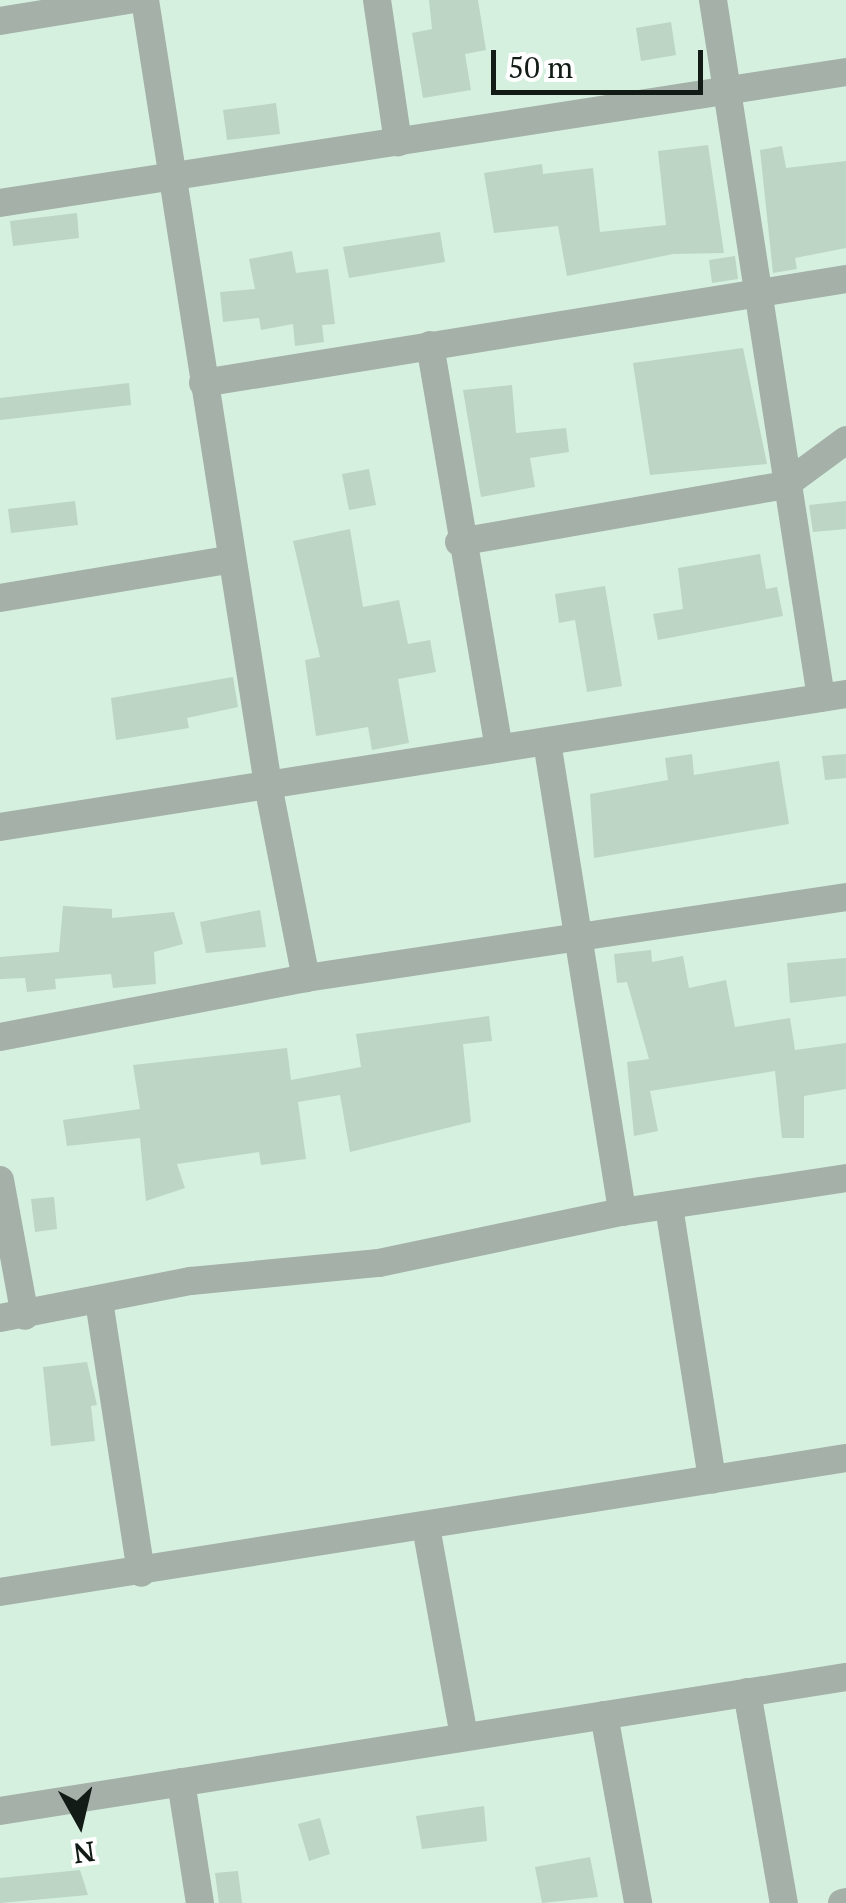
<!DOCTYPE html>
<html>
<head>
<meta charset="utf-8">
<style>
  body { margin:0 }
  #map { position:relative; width:846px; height:1903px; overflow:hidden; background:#d5f0df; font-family:"PT Serif",serif }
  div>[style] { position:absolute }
  .building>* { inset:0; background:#bcd5c5 }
  .street>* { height:28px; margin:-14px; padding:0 14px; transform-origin:14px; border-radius:14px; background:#a4b0a8 }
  span { translate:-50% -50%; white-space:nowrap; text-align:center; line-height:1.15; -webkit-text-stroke:8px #fff; paint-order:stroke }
  .north { position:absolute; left:30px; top:1773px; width:100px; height:100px; -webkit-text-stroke:8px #fff; paint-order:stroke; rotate:172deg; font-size:28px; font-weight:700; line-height:40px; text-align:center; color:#121b15 }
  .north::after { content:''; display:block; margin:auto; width:35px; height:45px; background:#121b15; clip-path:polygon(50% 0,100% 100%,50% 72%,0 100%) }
  .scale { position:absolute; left:491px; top:50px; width:212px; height:45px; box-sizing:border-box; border:5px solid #121b15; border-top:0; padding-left:12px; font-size:30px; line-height:35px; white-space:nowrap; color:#121b15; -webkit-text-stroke:8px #fff; paint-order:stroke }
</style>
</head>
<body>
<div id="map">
  <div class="building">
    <i style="clip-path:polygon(429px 0,478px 0,486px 50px,465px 54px,471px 90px,423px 98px,412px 33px,432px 29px)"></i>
    <i style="clip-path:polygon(671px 22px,676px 55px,641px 61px,636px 28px)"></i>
    <i style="clip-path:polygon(276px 103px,280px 134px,227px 140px,223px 110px)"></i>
    <i style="clip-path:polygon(708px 145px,724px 253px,673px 254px,567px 276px,558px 226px,494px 233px,484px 173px,542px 164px,543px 174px,593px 168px,600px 232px,666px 225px,658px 151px)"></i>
    <i style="clip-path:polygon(782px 146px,786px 168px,846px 161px,846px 248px,795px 258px,797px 269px,773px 273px,760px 150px)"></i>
    <i style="clip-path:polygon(77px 213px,79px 238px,13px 246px,10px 221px)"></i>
    <i style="clip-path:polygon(440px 232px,445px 262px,349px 278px,343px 247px)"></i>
    <i style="clip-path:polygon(292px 251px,296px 273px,328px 269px,335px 324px,322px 325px,324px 342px,295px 346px,293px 324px,261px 330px,259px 318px,223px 322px,220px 292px,255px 289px,249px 259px)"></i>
    <i style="clip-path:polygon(735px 256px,738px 279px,712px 283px,709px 260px)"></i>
    <i style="clip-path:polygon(743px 348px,767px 464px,650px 475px,633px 363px)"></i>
    <i style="clip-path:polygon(129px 383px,131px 405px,0 420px,0 398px)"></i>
    <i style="clip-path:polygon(512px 385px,516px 433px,566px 428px,569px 452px,530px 458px,535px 487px,481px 497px,463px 390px)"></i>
    <i style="clip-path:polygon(369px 469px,376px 505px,349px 510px,342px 474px)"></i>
    <i style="clip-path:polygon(75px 501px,78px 525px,11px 533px,8px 509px)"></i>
    <i style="clip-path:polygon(846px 501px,846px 529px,813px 532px,809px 505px)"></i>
    <i style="clip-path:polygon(350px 529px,363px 607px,399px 600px,408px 644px,430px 640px,436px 672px,398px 679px,409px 743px,372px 750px,368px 727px,316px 736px,305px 660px,320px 657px,293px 541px)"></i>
    <i style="clip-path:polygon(760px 554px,766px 589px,777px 587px,783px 616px,658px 640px,653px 614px,683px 609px,678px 568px)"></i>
    <i style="clip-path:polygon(605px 586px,622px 686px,587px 692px,575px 620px,559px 623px,555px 594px)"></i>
    <i style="clip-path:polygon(233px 677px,238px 707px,187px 718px,189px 728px,116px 740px,111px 698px)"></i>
    <i style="clip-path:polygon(692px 754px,694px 775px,779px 761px,789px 824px,594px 858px,590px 794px,668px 780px,665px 758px)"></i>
    <i style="clip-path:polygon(846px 754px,846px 778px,825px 780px,822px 756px)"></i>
    <i style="clip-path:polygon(63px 906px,112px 909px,112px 918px,174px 912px,183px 944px,154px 952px,156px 984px,113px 988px,111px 974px,55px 979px,56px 989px,27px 992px,25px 978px,0 979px,0 957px,59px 952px)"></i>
    <i style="clip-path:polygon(260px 910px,266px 947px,206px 953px,200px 922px)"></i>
    <i style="clip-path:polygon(651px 950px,652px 962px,683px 956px,689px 988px,726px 980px,735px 1027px,790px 1018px,795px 1050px,846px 1043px,846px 1089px,804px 1096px,804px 1138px,782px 1138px,775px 1071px,650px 1091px,658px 1131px,634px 1136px,627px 1062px,649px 1059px,627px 982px,617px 983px,614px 954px)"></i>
    <i style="clip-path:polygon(846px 958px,846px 996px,790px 1003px,787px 963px)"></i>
    <i style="clip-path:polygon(489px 1016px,492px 1041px,463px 1044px,471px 1122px,350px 1152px,340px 1095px,298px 1102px,306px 1159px,261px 1165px,259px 1152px,177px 1164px,185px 1188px,146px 1201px,140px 1138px,67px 1146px,63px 1120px,140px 1109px,133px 1065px,287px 1048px,291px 1080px,361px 1067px,356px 1034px)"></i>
    <i style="clip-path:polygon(54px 1197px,57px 1229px,35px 1232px,31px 1199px)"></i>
    <i style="clip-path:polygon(87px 1362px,97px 1405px,91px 1406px,95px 1441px,51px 1446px,43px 1367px)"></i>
    <i style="clip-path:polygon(484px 1806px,487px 1841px,422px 1849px,416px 1816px)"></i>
    <i style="clip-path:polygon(320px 1818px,330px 1854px,309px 1861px,298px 1824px)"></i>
    <i style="clip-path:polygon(590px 1857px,598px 1897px,542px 1903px,535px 1867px)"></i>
    <i style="clip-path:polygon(80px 1870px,88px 1895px,0 1903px,0 1878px)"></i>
    <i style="clip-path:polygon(238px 1871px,242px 1903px,219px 1903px,215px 1873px)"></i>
  </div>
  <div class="street">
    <i style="left:145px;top:0;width:795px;rotate:81.09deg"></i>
    <i style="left:268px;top:785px;width:197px;rotate:78.9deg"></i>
    <i style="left:377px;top:0;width:144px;rotate:81.6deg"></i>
    <i style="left:713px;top:0;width:706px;rotate:81.2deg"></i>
    <i style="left:0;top:21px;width:130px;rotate:-9.3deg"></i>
    <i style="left:0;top:203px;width:856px;rotate:-8.8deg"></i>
    <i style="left:430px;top:345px;width:409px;rotate:80.3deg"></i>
    <i style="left:203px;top:383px;width:651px;rotate:-9.19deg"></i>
    <i style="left:459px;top:542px;width:331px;rotate:-9.9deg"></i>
    <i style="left:785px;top:485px;width:76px;rotate:-36.4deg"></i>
    <i style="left:0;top:598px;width:235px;rotate:-9.5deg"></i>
    <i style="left:547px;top:742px;width:476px;rotate:80.9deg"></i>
    <i style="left:0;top:827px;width:856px;rotate:-8.93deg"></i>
    <i style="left:0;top:1037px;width:312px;rotate:-10.9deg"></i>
    <i style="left:306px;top:978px;width:546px;rotate:-8.53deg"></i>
    <i style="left:0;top:1180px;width:138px;rotate:79.6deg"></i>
    <i style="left:669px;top:1207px;width:276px;rotate:81deg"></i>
    <i style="left:99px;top:1301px;width:275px;rotate:81.2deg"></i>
    <i style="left:0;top:1318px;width:195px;rotate:-11deg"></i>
    <i style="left:191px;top:1281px;width:189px;rotate:-5.5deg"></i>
    <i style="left:379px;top:1263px;width:248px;rotate:-11.9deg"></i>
    <i style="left:622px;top:1212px;width:227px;rotate:-8.6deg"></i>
    <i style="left:426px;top:1527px;width:213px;rotate:79.7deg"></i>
    <i style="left:0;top:1592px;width:857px;rotate:-9deg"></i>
    <i style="left:747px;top:1692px;width:214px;rotate:80.1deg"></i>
    <i style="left:604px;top:1715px;width:191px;rotate:79.7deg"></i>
    <i style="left:181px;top:1782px;width:122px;rotate:81.1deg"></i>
    <i style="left:0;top:1811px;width:857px;rotate:-9deg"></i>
    <i style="left:842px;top:1903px;width:4px;rotate:-14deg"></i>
  </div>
  <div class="north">N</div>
  <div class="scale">50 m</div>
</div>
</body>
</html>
